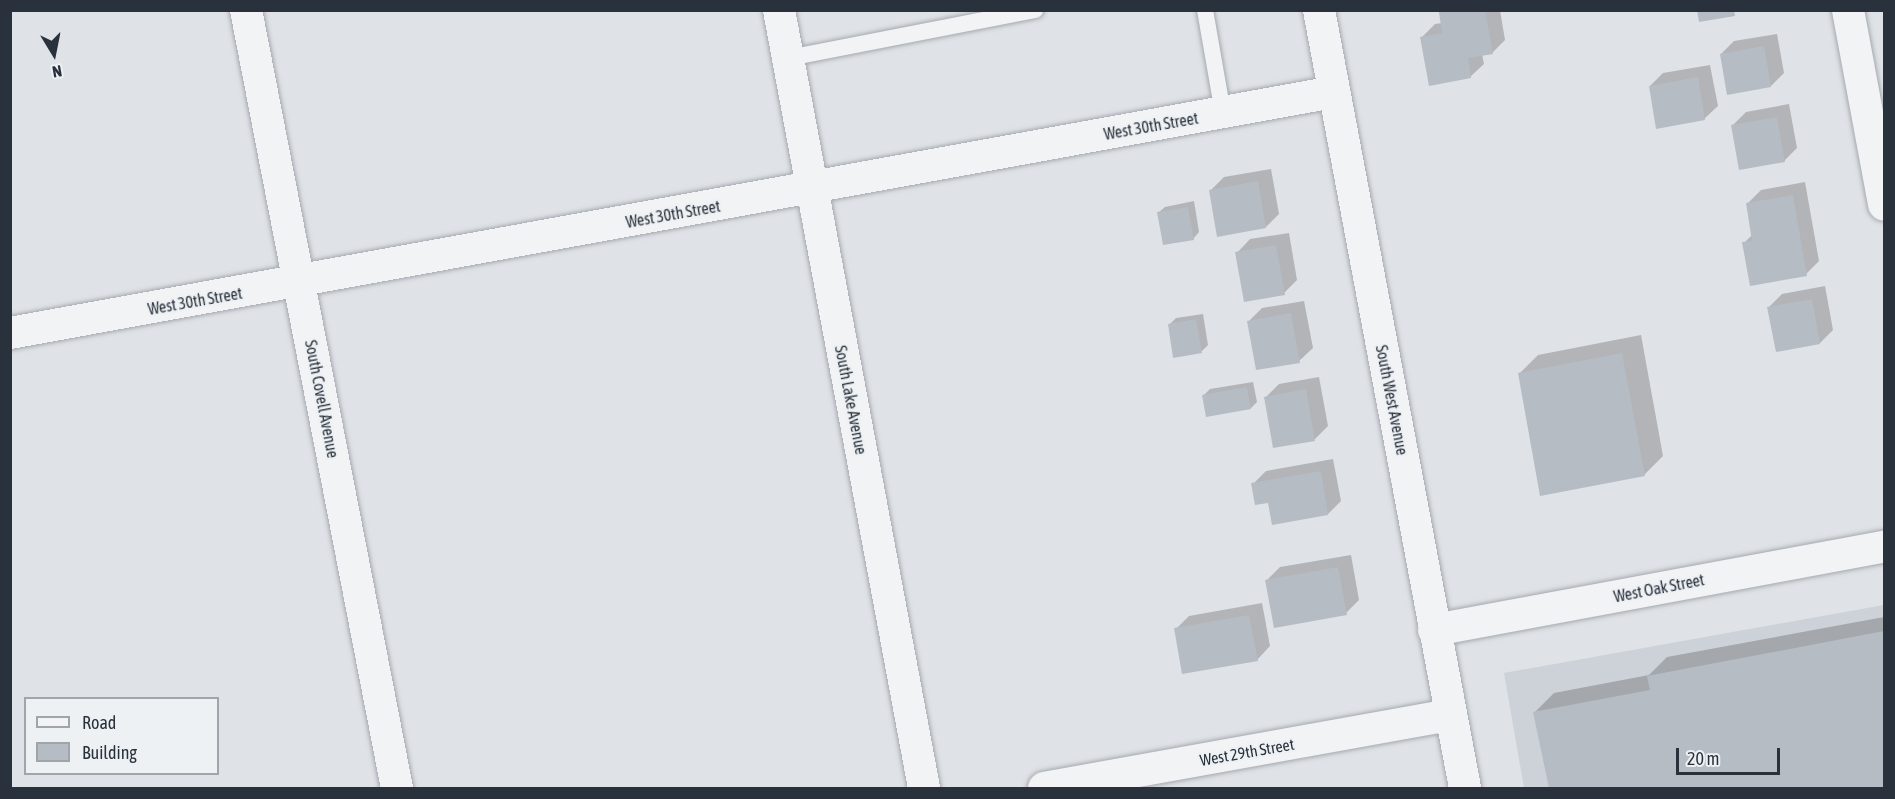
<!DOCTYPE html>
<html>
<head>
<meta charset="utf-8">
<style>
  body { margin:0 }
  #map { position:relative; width:1895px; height:799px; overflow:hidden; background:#dfe2e6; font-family:"Asap Condensed",sans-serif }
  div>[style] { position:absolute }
  .built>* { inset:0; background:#cdd2d8 }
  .shadow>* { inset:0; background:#0003 }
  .building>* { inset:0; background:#b6bcc3 }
  .roads { filter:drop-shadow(0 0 2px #a5aab0) drop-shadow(0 0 2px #a5aab0) }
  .service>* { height:16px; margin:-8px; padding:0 8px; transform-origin:8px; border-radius:8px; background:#f1f3f5 }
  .minor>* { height:32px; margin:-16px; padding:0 16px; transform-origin:16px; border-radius:16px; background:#f1f3f5 }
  span { translate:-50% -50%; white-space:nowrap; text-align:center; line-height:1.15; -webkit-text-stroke:4.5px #eef1f4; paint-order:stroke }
  .street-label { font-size:16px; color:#29323c }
  .frame { position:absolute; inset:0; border:12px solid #29323c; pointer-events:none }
  .legend { position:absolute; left:24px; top:697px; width:195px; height:78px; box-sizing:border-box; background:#eef1f4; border:2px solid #9fa5aa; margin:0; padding:8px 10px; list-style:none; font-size:18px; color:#29323c }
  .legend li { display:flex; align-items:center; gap:12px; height:30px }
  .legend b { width:30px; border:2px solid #9fa5aa }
  .north { position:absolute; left:24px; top:24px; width:60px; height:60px; -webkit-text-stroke:4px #eef1f4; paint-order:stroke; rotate:170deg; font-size:16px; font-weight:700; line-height:24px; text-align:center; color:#29323c }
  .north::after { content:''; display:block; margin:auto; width:21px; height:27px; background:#29323c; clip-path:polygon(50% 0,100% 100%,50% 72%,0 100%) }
  .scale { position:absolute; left:1676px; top:748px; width:104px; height:27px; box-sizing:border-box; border:3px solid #29323c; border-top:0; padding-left:8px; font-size:18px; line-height:21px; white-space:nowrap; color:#29323c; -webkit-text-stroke:4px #eef1f4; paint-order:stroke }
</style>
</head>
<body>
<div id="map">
  <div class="built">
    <i style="clip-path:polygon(1884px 605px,1884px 788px,1524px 788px,1504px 673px)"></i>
  </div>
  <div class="shadow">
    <i style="clip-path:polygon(1442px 10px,1500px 10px,1505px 40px,1492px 53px,1482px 54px,1484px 64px,1470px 77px,1422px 37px,1435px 24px,1442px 23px)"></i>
    <i style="clip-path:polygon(1777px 34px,1784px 73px,1771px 86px,1721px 54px,1734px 41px)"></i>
    <i style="clip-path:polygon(1710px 65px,1718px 106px,1704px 119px,1650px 86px,1663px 73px)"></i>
    <i style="clip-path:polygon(1789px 104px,1797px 148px,1784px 161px,1733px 125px,1746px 112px)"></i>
    <i style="clip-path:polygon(1271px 169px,1279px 214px,1266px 227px,1211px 190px,1224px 177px)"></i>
    <i style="clip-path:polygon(1805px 182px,1819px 261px,1806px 274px,1744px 243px,1753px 234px,1747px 204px,1761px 190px)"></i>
    <i style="clip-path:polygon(1194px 201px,1199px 232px,1193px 239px,1158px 213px,1165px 207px)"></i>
    <i style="clip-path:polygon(1289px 233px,1297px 280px,1284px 293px,1237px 253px,1250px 239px)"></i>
    <i style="clip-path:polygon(1825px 286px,1833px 330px,1820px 343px,1769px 307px,1782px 294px)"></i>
    <i style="clip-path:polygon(1304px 301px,1313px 348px,1299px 361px,1249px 321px,1262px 308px)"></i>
    <i style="clip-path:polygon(1203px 314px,1208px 345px,1202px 351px,1169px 325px,1176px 318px)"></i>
    <i style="clip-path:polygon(1641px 335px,1663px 456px,1644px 475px,1520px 373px,1538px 355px)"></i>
    <i style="clip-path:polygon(1319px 377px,1328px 426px,1315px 439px,1266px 397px,1279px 384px)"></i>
    <i style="clip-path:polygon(1253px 382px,1257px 402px,1251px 408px,1203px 396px,1210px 389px)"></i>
    <i style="clip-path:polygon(1333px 459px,1341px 501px,1328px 514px,1269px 501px,1253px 484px,1266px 471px)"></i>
    <i style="clip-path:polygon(1351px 555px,1359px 600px,1346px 613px,1267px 580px,1280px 567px)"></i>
    <i style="clip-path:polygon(1262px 603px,1270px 646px,1257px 660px,1176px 629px,1189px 616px)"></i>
    <i style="clip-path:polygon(1884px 617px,1884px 788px,1550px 788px,1535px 712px,1554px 693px,1649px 675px,1667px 657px)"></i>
  </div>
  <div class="building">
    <i style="clip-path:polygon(1485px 10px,1493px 54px,1468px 58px,1471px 78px,1429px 86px,1420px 37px,1442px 33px,1439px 12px)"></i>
    <i style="clip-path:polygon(1697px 10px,1734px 10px,1735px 16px,1699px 22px)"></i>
    <i style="clip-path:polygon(1764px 46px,1771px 87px,1727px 95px,1720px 54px)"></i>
    <i style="clip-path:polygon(1698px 77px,1705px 120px,1656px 129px,1649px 86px)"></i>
    <i style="clip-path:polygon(1777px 117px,1785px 162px,1739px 170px,1731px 125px)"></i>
    <i style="clip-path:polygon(1258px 181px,1266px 228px,1217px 237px,1209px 190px)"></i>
    <i style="clip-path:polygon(1793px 195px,1807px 276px,1750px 286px,1742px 242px,1752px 241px,1746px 203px)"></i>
    <i style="clip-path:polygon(1188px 207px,1194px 240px,1163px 245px,1157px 212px)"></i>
    <i style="clip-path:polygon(1276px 245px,1285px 295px,1244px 302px,1235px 252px)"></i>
    <i style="clip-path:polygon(1812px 299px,1820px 344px,1776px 352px,1767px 307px)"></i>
    <i style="clip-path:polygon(1291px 313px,1300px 363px,1256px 370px,1247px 321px)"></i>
    <i style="clip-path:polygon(1196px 319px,1202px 353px,1173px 358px,1168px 324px)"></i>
    <i style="clip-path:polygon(1622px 353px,1645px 476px,1540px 496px,1518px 373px)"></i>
    <i style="clip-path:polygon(1247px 387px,1251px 409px,1206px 417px,1202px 395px)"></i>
    <i style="clip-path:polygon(1306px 389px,1315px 441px,1273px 448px,1264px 397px)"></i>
    <i style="clip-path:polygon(1321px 471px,1328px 515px,1272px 525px,1268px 503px,1255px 505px,1251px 483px)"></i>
    <i style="clip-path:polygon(1338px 567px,1347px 615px,1274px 628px,1265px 580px)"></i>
    <i style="clip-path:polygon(1249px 615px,1258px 661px,1182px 674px,1174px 628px)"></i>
    <i style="clip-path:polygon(1884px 631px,1884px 788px,1549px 788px,1533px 712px,1650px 690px,1647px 676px)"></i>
  </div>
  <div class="roads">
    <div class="service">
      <i style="left:1205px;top:10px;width:105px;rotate:80.1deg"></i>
      <i style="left:788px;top:58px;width:252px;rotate:-11deg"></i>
    </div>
    <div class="minor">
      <i style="left:246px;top:10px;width:793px;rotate:79.02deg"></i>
      <i style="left:779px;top:10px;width:791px;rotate:79.44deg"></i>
      <i style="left:1319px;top:10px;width:792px;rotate:79.37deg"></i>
      <i style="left:1848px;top:10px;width:198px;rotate:79.5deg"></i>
      <i style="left:10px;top:333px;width:1346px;rotate:-10.32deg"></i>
      <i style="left:1434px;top:630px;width:458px;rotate:-10.5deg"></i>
      <i style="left:1044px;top:788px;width:413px;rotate:-10.2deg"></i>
    </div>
  </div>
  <div class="street-label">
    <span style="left:1151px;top:126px;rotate:-10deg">West 30th Street</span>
    <span style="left:673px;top:214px;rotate:-10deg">West 30th Street</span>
    <span style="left:195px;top:301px;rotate:-10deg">West 30th Street</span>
    <span style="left:322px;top:399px;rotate:79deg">South Covell Avenue</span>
    <span style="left:851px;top:400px;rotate:79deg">South Lake Avenue</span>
    <span style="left:1392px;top:400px;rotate:79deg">South West Avenue</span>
    <span style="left:1659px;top:588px;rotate:-11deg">West Oak Street</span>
    <span style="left:1247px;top:752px;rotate:-10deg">West 29th Street</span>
  </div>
  <div class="frame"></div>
  <ul class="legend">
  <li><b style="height:8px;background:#f1f3f5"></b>Road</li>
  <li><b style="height:16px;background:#b6bcc3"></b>Building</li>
  </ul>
  <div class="north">N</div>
  <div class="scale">20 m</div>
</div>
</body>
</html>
